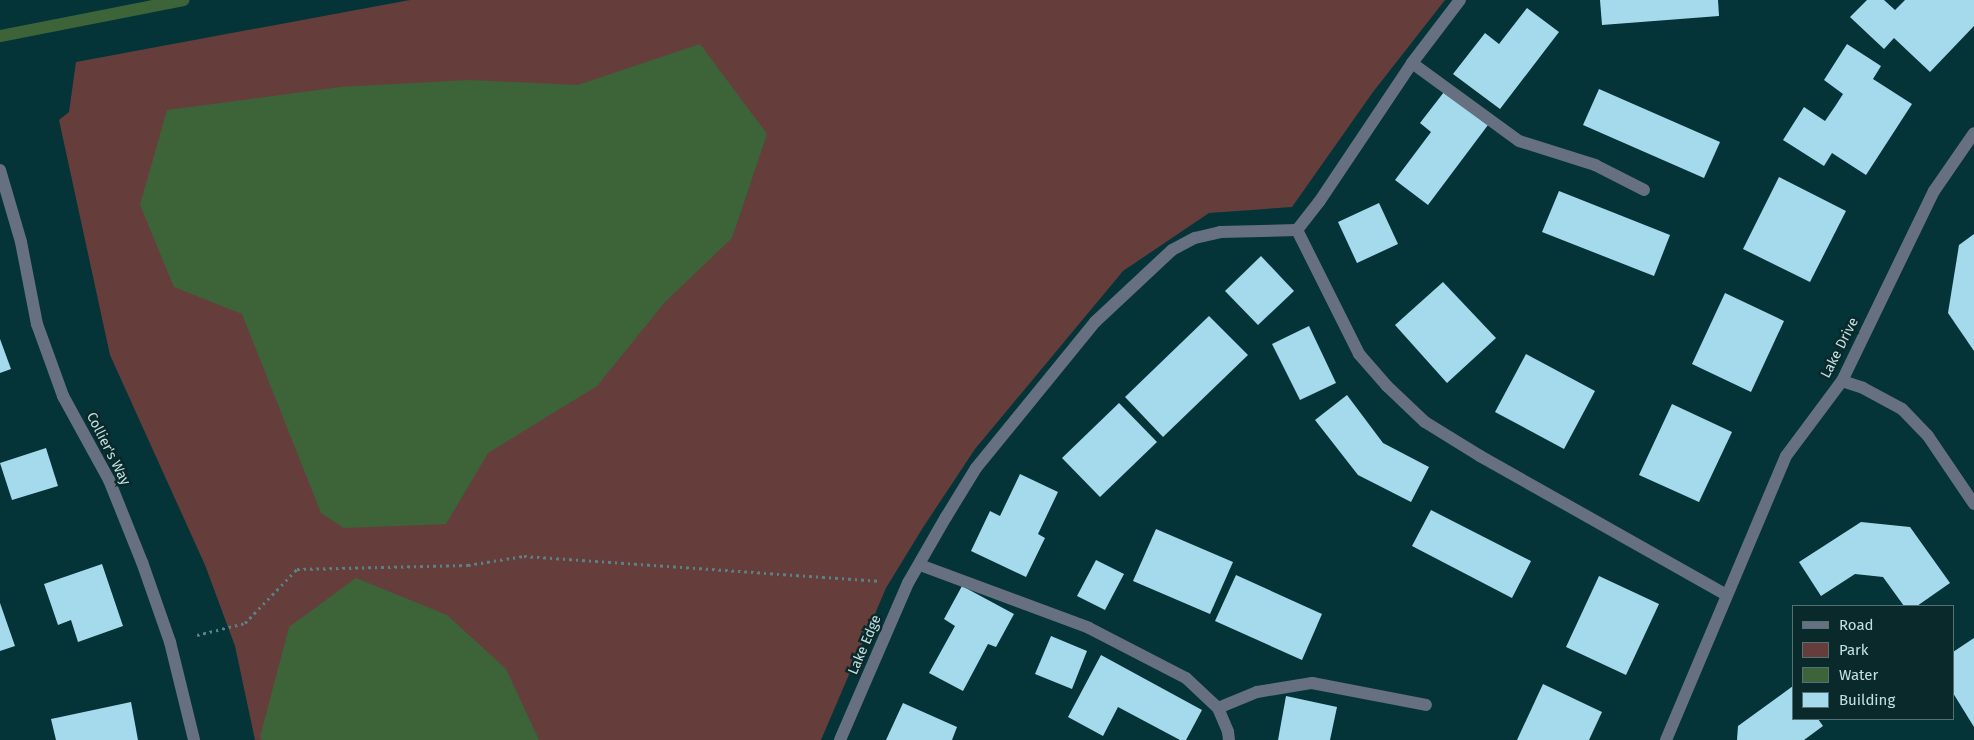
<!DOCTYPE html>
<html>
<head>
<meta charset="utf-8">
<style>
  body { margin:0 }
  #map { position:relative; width:1974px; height:740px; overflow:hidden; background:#043438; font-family:"Fira Sans",sans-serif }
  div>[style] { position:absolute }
  .green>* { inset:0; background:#653e3c }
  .water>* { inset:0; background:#3c6438 }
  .stream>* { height:12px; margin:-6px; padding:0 6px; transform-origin:6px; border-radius:6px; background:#3c6438 }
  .building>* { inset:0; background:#a5daed }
  .path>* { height:3px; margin-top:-1.5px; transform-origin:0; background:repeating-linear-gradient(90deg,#5a8184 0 2.5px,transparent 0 6.5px) }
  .minor>* { height:12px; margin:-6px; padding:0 6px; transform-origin:6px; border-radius:6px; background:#677080 }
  span { translate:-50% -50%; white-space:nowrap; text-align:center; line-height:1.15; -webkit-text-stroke:5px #0a292b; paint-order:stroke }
  .street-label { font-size:14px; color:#c4e0e3 }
  .legend { position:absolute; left:1792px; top:605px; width:162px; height:115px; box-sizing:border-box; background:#0a292b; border:1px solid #547275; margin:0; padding:6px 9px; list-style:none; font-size:15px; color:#c4e0e3 }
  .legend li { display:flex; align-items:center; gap:10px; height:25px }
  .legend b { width:25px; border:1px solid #547275 }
</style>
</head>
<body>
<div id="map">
  <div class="green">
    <i style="clip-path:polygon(410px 0,1445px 0,1373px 92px,1292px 207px,1209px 213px,1123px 271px,975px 449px,922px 529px,886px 588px,821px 740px,255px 740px,235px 646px,205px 565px,110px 355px,59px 120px,69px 112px,76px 62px)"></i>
  </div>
  <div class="water">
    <i style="clip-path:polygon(700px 44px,767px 134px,732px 238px,665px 302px,597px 386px,488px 453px,446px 524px,344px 528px,321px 513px,242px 314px,174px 287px,140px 205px,167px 110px,341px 87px,469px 80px,578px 85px)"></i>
    <i style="clip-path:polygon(356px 578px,447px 615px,506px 669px,539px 740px,262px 740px,260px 737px,289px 627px)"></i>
  </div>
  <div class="stream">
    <i style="left:0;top:36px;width:187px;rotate:-11.1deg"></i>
  </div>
  <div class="building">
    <i style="clip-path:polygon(1600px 0,1718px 0,1719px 16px,1602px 25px)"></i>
    <i style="clip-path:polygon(1867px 0,1884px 0,1895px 10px,1905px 0,1974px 0,1974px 26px,1930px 72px,1894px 38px,1884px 49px,1850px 17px)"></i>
    <i style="clip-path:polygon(1527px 8px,1559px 32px,1500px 109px,1453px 74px,1485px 33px,1499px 44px)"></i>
    <i style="clip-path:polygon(1847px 44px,1881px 66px,1873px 79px,1912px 104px,1866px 175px,1832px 153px,1824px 166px,1783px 140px,1804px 107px,1825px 121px,1836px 105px,1843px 94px,1824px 80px)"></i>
    <i style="clip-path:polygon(1599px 89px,1720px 142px,1704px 178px,1583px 125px)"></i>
    <i style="clip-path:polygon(1444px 92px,1488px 125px,1428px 205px,1395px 180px,1431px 132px,1420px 123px)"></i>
    <i style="clip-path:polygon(1779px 177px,1846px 211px,1810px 282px,1743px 249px)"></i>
    <i style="clip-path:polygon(1559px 191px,1670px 235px,1654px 276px,1542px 232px)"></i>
    <i style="clip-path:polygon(1379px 203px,1398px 244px,1357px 263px,1338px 222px)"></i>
    <i style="clip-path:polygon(1974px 234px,1974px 351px,1948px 313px,1959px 245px)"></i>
    <i style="clip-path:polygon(1261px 256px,1294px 291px,1258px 325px,1225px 291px)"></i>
    <i style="clip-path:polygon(1443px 282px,1496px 338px,1447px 383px,1395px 325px)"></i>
    <i style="clip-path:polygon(1725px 293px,1784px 321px,1751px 392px,1692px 364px)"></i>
    <i style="clip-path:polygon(1209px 316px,1248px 355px,1163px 437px,1125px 397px)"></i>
    <i style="clip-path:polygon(1309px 326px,1336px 383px,1300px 400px,1272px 344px)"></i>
    <i style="clip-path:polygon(0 339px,11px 369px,0 373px)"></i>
    <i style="clip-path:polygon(1526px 354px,1595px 391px,1564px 449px,1495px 412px)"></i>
    <i style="clip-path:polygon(1347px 395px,1383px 443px,1429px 467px,1411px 502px,1358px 475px,1315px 420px)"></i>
    <i style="clip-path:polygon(1119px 403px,1157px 442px,1100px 497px,1062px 458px)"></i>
    <i style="clip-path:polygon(1672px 404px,1732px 432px,1699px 502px,1639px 475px)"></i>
    <i style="clip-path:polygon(46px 448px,58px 486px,12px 500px,0 463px)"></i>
    <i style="clip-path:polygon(1020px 474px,1058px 492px,1038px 534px,1045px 538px,1026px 577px,971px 551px,990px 511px,1000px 516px)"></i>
    <i style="clip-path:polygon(1431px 510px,1531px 561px,1512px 598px,1412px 546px)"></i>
    <i style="clip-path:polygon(1861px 522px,1910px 527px,1950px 583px,1917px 606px,1904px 606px,1883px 577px,1855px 574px,1821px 596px,1799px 562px)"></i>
    <i style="clip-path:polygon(1156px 529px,1233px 562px,1210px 614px,1133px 581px)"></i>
    <i style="clip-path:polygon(1096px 560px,1124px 574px,1105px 610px,1077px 596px)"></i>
    <i style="clip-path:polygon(102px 564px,123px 626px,78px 642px,71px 620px,58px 625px,44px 584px)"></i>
    <i style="clip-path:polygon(1236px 575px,1322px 614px,1302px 660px,1215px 621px)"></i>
    <i style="clip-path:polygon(1599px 576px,1659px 604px,1626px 675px,1566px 647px)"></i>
    <i style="clip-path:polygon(962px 586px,1014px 614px,996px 647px,988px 644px,963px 691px,929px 673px,955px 626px,944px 619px)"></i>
    <i style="clip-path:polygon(0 603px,15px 646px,0 651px)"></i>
    <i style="clip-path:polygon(1051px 636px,1087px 651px,1072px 689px,1035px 674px)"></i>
    <i style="clip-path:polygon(1974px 638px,1974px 727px,1953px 693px,1953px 652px)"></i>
    <i style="clip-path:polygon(1101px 655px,1202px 710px,1186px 740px,1180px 740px,1118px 707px,1103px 736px,1068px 717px)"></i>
    <i style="clip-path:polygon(1543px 684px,1602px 712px,1589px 740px,1517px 740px)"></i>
    <i style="clip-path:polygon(1793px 686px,1793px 719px,1818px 719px,1823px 726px,1804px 740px,1737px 740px,1738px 726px)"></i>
    <i style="clip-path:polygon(1286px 696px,1337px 707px,1330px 740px,1278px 740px)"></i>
    <i style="clip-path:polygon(131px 702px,138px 740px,56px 740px,51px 719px)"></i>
    <i style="clip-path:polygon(903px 703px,957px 727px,952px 740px,886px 740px)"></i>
  </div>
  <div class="path">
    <i style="left:197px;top:635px;width:49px;rotate:-14deg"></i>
    <i style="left:245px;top:623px;width:75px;rotate:-46.1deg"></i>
    <i style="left:297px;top:569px;width:171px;rotate:-1.3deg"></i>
    <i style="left:468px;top:565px;width:57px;rotate:-9.1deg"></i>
    <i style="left:524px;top:556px;width:355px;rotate:4deg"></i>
  </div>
  <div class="minor">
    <i style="left:1412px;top:63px;width:132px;rotate:36.1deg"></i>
    <i style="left:1519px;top:141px;width:80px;rotate:17.5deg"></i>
    <i style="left:1595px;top:165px;width:55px;rotate:27deg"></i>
    <i style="left:0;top:170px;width:75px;rotate:73.7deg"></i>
    <i style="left:21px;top:242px;width:84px;rotate:79deg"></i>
    <i style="left:37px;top:324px;width:77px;rotate:70.1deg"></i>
    <i style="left:63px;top:396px;width:96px;rotate:61.3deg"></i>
    <i style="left:109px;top:480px;width:88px;rotate:68.1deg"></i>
    <i style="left:142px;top:562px;width:85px;rotate:70.7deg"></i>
    <i style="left:170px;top:642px;width:101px;rotate:76.2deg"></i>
    <i style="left:1297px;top:230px;width:139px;rotate:63.4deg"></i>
    <i style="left:1359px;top:354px;width:43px;rotate:48.8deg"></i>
    <i style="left:1387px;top:386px;width:52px;rotate:43.5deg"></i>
    <i style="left:1425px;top:422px;width:65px;rotate:31.7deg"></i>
    <i style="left:1480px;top:456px;width:283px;rotate:29.4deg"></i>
    <i style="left:1842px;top:381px;width:22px;rotate:18deg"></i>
    <i style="left:1863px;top:388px;width:44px;rotate:28.3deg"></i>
    <i style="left:1902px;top:409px;width:37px;rotate:46deg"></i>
    <i style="left:1928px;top:436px;width:82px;rotate:55.9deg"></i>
    <i style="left:920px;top:565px;width:180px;rotate:20.4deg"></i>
    <i style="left:1089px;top:628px;width:109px;rotate:27.3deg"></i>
    <i style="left:1186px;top:678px;width:44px;rotate:43.2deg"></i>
    <i style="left:1218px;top:708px;width:26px;rotate:67deg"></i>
    <i style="left:1228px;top:732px;width:8px;rotate:83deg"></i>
    <i style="left:1218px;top:708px;width:42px;rotate:-22.3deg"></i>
    <i style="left:1257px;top:692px;width:56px;rotate:-9.3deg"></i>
    <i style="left:1312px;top:683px;width:116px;rotate:10.9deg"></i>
    <i style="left:840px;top:740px;width:171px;rotate:-66.6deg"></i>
    <i style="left:908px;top:583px;width:76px;rotate:-60.1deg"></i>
    <i style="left:946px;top:517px;width:57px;rotate:-58.5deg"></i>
    <i style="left:976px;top:468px;width:188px;rotate:-50.8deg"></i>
    <i style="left:1095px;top:322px;width:105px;rotate:-43.1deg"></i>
    <i style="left:1172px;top:250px;width:26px;rotate:-28deg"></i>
    <i style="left:1195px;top:238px;width:26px;rotate:-13deg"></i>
    <i style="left:1220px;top:232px;width:77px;rotate:-1.5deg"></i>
    <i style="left:1297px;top:230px;width:36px;rotate:-52deg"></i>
    <i style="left:1319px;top:202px;width:167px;rotate:-56.2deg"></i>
    <i style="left:1412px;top:63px;width:79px;rotate:-52.7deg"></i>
    <i style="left:1666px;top:740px;width:308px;rotate:-67.1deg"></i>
    <i style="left:1786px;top:456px;width:94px;rotate:-53.3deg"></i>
    <i style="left:1842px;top:381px;width:211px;rotate:-64.2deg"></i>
    <i style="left:1934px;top:191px;width:70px;rotate:-55.4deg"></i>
  </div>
  <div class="street-label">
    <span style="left:1840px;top:348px;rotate:-63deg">Lake Drive</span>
    <span style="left:108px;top:449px;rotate:63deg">Collier's Way</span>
    <span style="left:865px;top:645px;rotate:-67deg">Lake Edge</span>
  </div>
  <ul class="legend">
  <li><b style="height:6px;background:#677080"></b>Road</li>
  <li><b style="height:14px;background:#653e3c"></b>Park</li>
  <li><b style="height:14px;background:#3c6438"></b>Water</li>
  <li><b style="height:14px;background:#a5daed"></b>Building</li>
  </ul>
</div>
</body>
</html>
